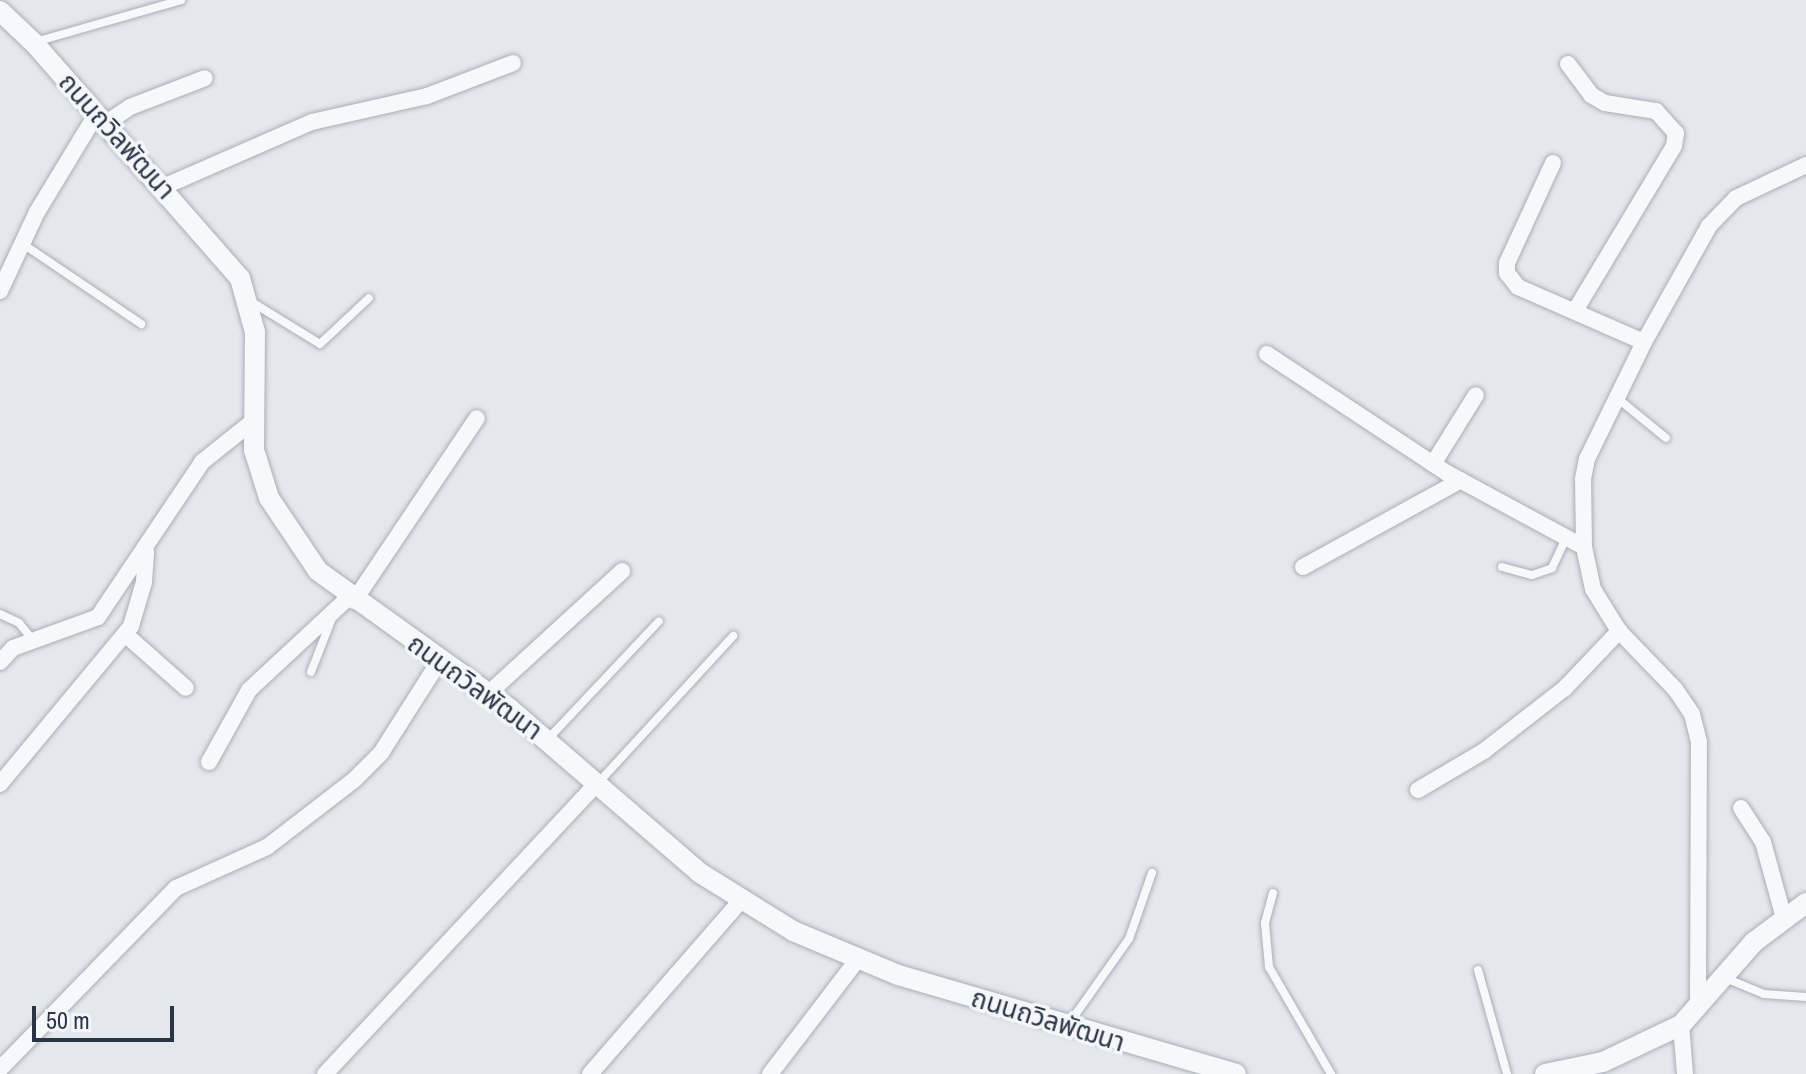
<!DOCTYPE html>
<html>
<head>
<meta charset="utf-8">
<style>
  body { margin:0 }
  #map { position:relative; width:1806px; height:1074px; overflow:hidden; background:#e4e7ec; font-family:"Archivo Narrow","Noto Sans Thai",sans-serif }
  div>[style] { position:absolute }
  .roads { filter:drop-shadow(0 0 2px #a9aeb7) drop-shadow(0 0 2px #a9aeb7) }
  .service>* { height:8px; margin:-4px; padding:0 4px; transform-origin:4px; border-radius:4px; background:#f7f8fa }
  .minor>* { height:16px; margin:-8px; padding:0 8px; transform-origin:8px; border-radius:8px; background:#f7f8fa }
  .tertiary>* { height:20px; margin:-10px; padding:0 10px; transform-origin:10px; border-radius:10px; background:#f7f8fa }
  span { translate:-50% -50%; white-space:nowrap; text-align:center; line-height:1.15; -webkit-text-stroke:7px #f4f6f9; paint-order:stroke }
  .street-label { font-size:26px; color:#2b3445 }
  .scale { position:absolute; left:32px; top:1006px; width:142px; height:36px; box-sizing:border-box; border:4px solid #2b3445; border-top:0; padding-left:10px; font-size:24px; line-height:28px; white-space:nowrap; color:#2b3445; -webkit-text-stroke:6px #f4f6f9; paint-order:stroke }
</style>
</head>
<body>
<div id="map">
  <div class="roads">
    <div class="service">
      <i style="left:35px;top:42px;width:152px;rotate:-16deg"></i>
      <i style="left:23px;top:244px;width:143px;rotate:34.1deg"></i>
      <i style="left:250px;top:301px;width:82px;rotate:31.6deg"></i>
      <i style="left:320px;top:344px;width:67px;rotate:-43.2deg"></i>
      <i style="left:1617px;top:398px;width:63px;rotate:39.2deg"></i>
      <i style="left:1502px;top:567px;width:31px;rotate:15deg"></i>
      <i style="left:1532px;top:575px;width:21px;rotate:-19deg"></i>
      <i style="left:1552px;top:568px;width:33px;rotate:-65deg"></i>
      <i style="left:0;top:614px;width:21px;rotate:25deg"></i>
      <i style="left:19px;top:623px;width:22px;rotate:51deg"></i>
      <i style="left:311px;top:672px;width:58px;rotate:-68.7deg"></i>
      <i style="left:547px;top:740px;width:163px;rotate:-46.7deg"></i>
      <i style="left:598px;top:783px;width:200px;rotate:-47.4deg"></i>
      <i style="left:1273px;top:893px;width:31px;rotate:105deg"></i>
      <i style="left:1265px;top:923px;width:44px;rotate:84.8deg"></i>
      <i style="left:1269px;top:967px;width:124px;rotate:59.9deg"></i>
      <i style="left:1478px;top:970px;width:108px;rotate:74.4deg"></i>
      <i style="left:1723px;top:977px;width:44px;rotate:22.5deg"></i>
      <i style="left:1764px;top:994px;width:42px;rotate:4.1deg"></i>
      <i style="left:1068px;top:1025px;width:105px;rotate:-54.7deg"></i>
      <i style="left:1129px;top:939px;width:70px;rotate:-70.8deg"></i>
    </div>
    <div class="minor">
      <i style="left:1568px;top:64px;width:39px;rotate:53deg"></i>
      <i style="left:1591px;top:95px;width:16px;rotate:30deg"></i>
      <i style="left:1605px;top:103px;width:52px;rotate:8.9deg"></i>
      <i style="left:1656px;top:111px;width:30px;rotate:48deg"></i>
      <i style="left:1676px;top:133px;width:13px;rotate:99deg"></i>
      <i style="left:1674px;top:146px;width:190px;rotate:121deg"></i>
      <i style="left:105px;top:124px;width:30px;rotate:-34deg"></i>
      <i style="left:130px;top:107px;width:80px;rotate:-21.1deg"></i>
      <i style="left:1553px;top:163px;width:110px;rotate:114.7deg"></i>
      <i style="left:1507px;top:263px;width:10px;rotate:90deg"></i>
      <i style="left:1507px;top:273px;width:18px;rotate:52deg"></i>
      <i style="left:1518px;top:287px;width:137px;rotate:23.6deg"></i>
      <i style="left:163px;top:187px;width:163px;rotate:-23.6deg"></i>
      <i style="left:312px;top:122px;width:118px;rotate:-12.7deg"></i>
      <i style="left:427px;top:96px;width:92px;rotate:-21deg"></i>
      <i style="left:0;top:291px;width:87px;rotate:-64.9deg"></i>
      <i style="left:37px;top:212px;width:116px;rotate:-58.8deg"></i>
      <i style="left:1267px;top:354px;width:216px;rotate:33.5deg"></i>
      <i style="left:1447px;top:473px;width:156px;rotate:28.4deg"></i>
      <i style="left:1433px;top:464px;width:81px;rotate:-58.1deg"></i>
      <i style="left:1303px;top:567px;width:180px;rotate:-28.8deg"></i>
      <i style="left:354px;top:601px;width:220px;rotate:-56.1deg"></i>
      <i style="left:125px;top:634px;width:81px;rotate:41.5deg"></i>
      <i style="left:0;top:662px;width:19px;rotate:-47deg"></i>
      <i style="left:13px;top:648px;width:90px;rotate:-20deg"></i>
      <i style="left:98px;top:617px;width:187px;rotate:-56.1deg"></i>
      <i style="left:202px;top:462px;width:64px;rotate:-38.7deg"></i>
      <i style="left:488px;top:694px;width:182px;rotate:-42.5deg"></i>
      <i style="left:209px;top:762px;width:82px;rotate:-60.9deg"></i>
      <i style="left:249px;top:690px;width:137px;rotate:-42.9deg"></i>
      <i style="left:0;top:784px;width:205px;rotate:-50.3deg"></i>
      <i style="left:131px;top:626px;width:46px;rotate:-73.5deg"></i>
      <i style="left:144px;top:582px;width:31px;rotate:-86deg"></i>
      <i style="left:1418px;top:790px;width:77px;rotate:-30.6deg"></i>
      <i style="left:1484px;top:751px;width:103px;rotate:-37.9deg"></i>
      <i style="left:1565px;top:688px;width:79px;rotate:-46.5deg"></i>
      <i style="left:1741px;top:808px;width:40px;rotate:57.1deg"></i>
      <i style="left:1763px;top:842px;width:79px;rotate:74.6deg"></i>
      <i style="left:1698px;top:1003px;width:261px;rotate:-89.8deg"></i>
      <i style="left:1699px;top:742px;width:29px;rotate:-104deg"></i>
      <i style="left:1692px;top:714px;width:30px;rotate:-124deg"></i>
      <i style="left:1675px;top:689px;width:81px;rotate:-134deg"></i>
      <i style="left:1619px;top:631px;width:49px;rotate:-121.8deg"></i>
      <i style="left:1593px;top:589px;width:43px;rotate:-102.1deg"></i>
      <i style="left:1584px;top:547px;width:68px;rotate:-90.8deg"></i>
      <i style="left:1583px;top:479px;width:20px;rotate:-79deg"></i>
      <i style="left:1587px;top:459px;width:130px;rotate:-64deg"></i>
      <i style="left:1644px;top:342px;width:133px;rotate:-60.7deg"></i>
      <i style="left:1709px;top:226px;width:39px;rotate:-46deg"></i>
      <i style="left:1736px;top:198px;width:77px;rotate:-25.2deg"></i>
      <i style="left:1681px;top:1025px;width:49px;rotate:85.3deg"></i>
      <i style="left:0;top:1069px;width:252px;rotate:-45.8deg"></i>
      <i style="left:176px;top:888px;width:100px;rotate:-24.3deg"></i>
      <i style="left:267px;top:847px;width:110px;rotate:-37.6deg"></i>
      <i style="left:354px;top:780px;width:38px;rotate:-45deg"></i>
      <i style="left:381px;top:753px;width:110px;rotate:-57.6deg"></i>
      <i style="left:325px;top:1074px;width:396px;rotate:-46.9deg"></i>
      <i style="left:590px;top:1074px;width:232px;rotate:-49deg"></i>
      <i style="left:770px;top:1074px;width:145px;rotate:-52.6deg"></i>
    </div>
    <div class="tertiary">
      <i style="left:0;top:11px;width:47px;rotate:43.3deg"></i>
      <i style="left:34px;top:43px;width:313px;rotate:48.8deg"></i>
      <i style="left:240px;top:278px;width:56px;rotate:74.5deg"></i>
      <i style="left:255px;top:332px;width:118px;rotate:90.5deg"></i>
      <i style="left:254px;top:450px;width:50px;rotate:72.6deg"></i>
      <i style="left:269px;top:498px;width:88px;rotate:56.1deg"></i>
      <i style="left:318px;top:571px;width:236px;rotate:35.7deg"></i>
      <i style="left:510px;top:709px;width:251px;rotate:40.8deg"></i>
      <i style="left:700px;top:873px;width:110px;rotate:31.9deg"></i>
      <i style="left:793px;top:931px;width:114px;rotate:22.7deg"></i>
      <i style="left:898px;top:975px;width:352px;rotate:16.3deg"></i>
      <i style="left:1545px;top:1074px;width:59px;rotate:-11.7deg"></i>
      <i style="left:1603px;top:1062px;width:86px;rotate:-25.4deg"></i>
      <i style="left:1681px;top:1025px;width:111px;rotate:-48.7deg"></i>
      <i style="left:1754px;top:942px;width:65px;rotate:-36.9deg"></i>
    </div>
  </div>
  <div class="street-label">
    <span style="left:117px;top:136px;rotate:48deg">ถนนถวิลพัฒนา</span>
    <span style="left:475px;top:687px;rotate:36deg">ถนนถวิลพัฒนา</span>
    <span style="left:1048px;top:1020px;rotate:17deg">ถนนถวิลพัฒนา</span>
  </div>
  <div class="scale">50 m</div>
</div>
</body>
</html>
